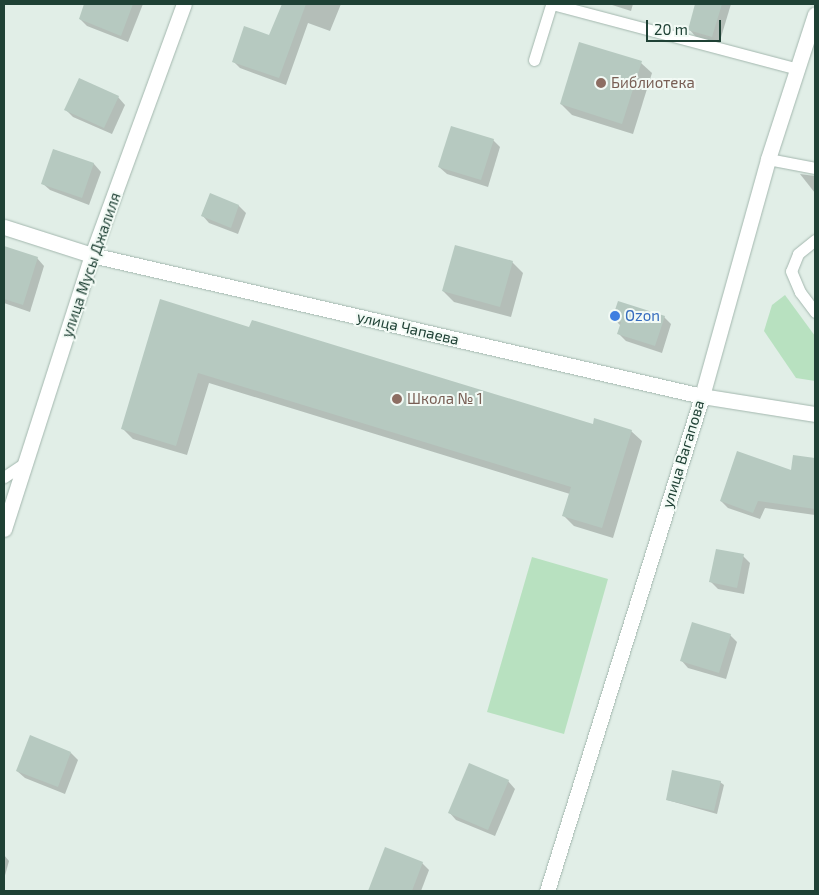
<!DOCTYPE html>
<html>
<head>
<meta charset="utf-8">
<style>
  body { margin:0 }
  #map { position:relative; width:819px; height:895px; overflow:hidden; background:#e1eee7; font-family:"Exo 2",sans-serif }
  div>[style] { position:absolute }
  .green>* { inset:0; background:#b8e1c0 }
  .shadow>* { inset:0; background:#0003 }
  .building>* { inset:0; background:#b6c9c0 }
  .roads { filter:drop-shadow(0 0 1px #a3b7ae) drop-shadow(0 0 1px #a3b7ae) }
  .lane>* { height:11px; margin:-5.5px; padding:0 5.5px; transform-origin:5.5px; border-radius:5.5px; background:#fff }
  .street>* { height:15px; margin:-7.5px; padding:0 7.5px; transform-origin:7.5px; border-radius:7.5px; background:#fff }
  .secondary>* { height:15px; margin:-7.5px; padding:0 7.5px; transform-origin:7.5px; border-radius:7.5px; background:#fff }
  .dots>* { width:14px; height:14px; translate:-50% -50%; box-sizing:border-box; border:2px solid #f2faf5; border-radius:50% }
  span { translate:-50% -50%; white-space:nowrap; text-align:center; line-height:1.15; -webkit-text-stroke:4px #f2faf5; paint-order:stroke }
  .education-label { font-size:15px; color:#785e54 }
  .left { translate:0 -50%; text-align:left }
  .street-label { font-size:15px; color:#1f4135 }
  .shop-label { font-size:15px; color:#366cbe }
  .frame { position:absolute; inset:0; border:5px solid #1f4135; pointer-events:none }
  .scale { position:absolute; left:646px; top:20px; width:75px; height:22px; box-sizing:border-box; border:2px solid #1f4135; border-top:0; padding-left:6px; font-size:15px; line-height:18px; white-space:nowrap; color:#1f4135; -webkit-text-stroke:4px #f2faf5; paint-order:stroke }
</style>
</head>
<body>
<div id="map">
  <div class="green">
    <i style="clip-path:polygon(785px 295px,815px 336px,815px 381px,796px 378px,764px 331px,772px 305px)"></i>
    <i style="clip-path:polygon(532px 557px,608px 579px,564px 734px,487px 712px)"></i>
  </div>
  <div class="shadow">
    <i style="clip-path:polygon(86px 4px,143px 4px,128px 42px,87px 26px,80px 19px)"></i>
    <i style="clip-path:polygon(283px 4px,341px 4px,330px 31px,308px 23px,286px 85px,240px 68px,233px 61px,270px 37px)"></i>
    <i style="clip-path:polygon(609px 4px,633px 4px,631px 11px)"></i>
    <i style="clip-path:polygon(697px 4px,731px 4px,719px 44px,696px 37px,689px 29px)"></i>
    <i style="clip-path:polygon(641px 63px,652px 73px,633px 134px,572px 115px,561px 104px)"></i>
    <i style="clip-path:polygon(118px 97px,125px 105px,112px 134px,73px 117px,66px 110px)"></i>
    <i style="clip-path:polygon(493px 140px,500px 147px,488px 187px,447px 174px,439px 167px)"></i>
    <i style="clip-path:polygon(54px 150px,94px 164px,101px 172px,89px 205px,50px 190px,42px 183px)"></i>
    <i style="clip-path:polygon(800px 174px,815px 176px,815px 193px)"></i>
    <i style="clip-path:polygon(210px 195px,239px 206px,246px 213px,238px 234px,209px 223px,202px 215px)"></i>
    <i style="clip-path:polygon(4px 247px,37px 258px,44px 266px,30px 312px,4px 303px)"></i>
    <i style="clip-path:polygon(512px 262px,523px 273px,511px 317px,454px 302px,443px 291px)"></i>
    <i style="clip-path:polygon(664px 317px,671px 324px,662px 353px,626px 341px,619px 334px,621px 326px,614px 319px)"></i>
    <i style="clip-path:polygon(250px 328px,593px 425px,631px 431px,642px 441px,613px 538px,574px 526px,563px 515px,570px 494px,209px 383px,187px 455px,133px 439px,122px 428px)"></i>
    <i style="clip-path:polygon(794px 456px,815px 459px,815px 515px,765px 508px,760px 519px,728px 508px,721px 501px,792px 471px)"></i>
    <i style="clip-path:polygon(743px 556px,750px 563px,744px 594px,718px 589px,710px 581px)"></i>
    <i style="clip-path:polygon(730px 635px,737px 642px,726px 679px,688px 668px,681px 660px)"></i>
    <i style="clip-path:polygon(71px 753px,78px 760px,65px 794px,25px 778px,17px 771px)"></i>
    <i style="clip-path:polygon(508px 781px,515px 789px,495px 836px,456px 820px,449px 812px)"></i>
    <i style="clip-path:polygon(720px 782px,724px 785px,717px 814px,667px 800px)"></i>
    <i style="clip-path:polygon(4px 855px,9px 861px,4px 879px)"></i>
    <i style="clip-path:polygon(422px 863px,429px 870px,421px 891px,370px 891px)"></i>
  </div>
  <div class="building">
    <i style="clip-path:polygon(84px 4px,133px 4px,121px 36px,79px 19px)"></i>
    <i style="clip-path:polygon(282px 4px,306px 4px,279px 78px,232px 62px,244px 26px,269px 35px)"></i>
    <i style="clip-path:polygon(695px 4px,722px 4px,712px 37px,688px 30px)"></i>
    <i style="clip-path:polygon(579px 42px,642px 61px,622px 124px,560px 104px)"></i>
    <i style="clip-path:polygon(79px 78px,119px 96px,104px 128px,64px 110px)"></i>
    <i style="clip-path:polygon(451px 126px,494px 139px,481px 180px,438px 167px)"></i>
    <i style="clip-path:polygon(53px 149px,94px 163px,82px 198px,41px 184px)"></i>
    <i style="clip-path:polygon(210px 193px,239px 205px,231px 228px,201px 216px)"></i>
    <i style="clip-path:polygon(455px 245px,513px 261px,500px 307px,442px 291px)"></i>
    <i style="clip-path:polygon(4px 246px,38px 257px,23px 305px,4px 299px)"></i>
    <i style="clip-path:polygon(160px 299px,249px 327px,252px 320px,593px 424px,594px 418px,632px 430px,602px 528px,562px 516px,571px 487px,198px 373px,176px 446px,121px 429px)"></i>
    <i style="clip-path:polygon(618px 301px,665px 316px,655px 346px,617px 334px,621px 322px,612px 319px)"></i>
    <i style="clip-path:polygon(737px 451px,791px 470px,793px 455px,815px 458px,815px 509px,758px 501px,753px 513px,720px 501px)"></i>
    <i style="clip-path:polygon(716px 549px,744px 554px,737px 588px,709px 582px)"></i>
    <i style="clip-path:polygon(692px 622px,731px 634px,719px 673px,680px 661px)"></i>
    <i style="clip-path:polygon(30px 735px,71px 752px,58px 787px,16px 771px)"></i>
    <i style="clip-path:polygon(469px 763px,509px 780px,488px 830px,448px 813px)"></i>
    <i style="clip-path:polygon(672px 770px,721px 781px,714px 811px,666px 800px)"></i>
    <i style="clip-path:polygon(385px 847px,423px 862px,412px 891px,368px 891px)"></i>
  </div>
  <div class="roads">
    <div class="lane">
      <i style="left:552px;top:4px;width:254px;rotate:14.8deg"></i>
      <i style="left:534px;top:60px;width:58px;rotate:-72.8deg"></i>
      <i style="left:768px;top:159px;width:48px;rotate:10.8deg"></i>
      <i style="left:815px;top:240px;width:22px;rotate:141deg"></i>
      <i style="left:798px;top:254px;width:18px;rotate:112deg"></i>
      <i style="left:791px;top:271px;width:23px;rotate:67deg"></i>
      <i style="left:800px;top:292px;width:25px;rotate:53deg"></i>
      <i style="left:4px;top:477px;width:25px;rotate:-34deg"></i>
    </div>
    <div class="street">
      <i style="left:4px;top:227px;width:92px;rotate:17.7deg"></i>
      <i style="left:92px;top:255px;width:626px;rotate:13.02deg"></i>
      <i style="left:702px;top:396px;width:114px;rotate:9.1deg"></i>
      <i style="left:4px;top:529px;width:288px;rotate:-72.2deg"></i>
      <i style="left:92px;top:255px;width:267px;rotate:-69.9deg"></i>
    </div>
    <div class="secondary">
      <i style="left:547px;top:891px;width:519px;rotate:-72.61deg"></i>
      <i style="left:702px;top:396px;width:246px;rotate:-74.4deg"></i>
      <i style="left:768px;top:159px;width:152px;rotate:-72deg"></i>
    </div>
  </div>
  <div class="dots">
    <i style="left:601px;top:83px;background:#8d6e63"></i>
    <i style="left:615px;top:316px;background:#3f7fe0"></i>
    <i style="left:397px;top:399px;background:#8d6e63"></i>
  </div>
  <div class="education-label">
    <span class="left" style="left:611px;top:83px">Библиотека</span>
    <span class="left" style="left:407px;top:399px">Школа № 1</span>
  </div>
  <div class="street-label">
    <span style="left:91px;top:265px;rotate:-71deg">улица Мусы Джалиля</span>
    <span style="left:408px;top:328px;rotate:13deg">улица Чапаева</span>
    <span style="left:683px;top:454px;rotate:-73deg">улица Вагапова</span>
  </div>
  <div class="shop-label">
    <span class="left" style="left:625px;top:316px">Ozon</span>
  </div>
  <div class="frame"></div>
  <div class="scale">20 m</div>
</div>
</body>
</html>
